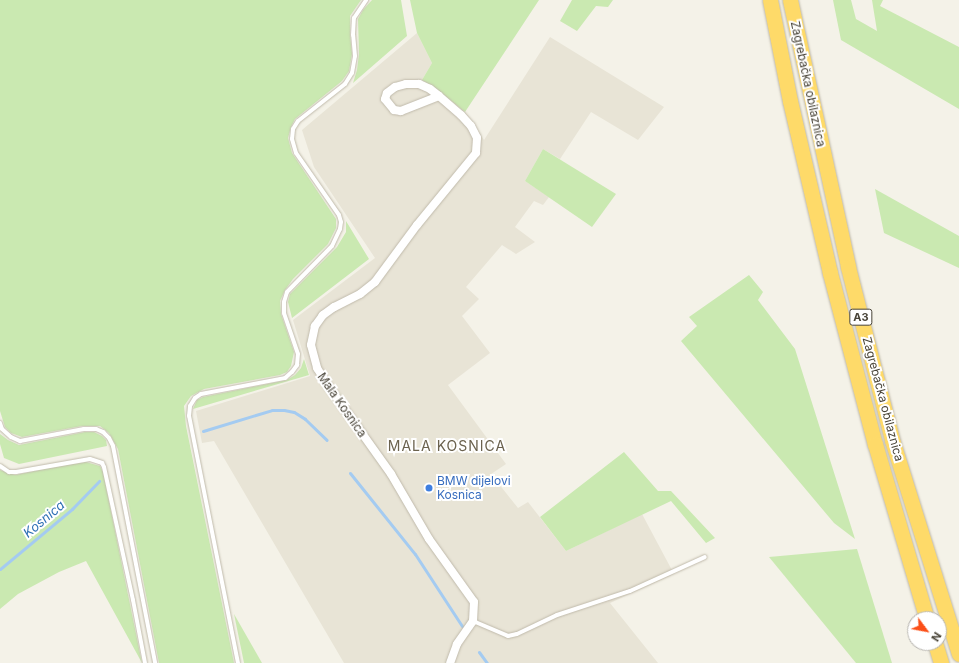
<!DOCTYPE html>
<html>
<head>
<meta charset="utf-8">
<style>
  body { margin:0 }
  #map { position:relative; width:959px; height:663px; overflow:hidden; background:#f4f2e8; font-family:Inter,sans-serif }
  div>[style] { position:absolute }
  .residential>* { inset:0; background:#e8e4d6 }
  .green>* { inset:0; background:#cae9b1 }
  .stream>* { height:3px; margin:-1.5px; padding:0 1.5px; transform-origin:1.5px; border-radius:1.5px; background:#a4cbf1 }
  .roads { filter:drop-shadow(0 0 1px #c0baab) drop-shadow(0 0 1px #c0baab) }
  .lane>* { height:4px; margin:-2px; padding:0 2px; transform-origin:2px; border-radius:2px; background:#fff }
  .street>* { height:8px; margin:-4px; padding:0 4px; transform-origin:4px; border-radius:4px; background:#fff }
  .highway>* { height:15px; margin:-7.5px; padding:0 7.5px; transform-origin:7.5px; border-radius:7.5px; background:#feda69 }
  .dots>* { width:11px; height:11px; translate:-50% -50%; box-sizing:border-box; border:2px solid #fff; border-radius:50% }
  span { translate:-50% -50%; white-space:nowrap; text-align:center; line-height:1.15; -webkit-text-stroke:4px #fff; paint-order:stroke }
  .shield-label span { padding:1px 3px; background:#fff; border:1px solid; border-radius:3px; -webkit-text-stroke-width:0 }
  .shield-label { font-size:11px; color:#484337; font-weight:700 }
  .street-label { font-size:12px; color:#484337 }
  .shop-label { font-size:12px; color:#366cbe }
  .left { translate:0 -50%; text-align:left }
  .water-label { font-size:13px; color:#2e70b5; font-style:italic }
  .quarter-label { font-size:14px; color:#6b624e; letter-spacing:1px }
  .north { position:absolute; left:907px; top:611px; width:40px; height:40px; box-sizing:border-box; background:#fff; border:1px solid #b6b4af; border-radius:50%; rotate:122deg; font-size:11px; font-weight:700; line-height:16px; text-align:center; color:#484337 }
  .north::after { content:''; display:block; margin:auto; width:14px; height:18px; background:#fb4f18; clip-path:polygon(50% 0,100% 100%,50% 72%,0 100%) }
</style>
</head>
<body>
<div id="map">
  <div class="residential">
    <i style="clip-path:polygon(417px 33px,432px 63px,422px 80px,453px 101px,465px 112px,484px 140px,550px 37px,664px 107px,638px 140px,591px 112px,560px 159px,543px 149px,525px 181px,549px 197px,543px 205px,534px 201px,515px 227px,535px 242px,516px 254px,502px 245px,466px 287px,479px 299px,462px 316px,490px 353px,448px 385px,506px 464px,491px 474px,518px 508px,528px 502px,566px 551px,642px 514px,674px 574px,610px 603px,658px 663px,344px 663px,214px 441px,202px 443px,196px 411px,310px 376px,293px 320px,375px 258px,314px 167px,302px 130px)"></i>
  </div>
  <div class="green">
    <i style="clip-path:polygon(0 0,361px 0,350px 16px,350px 35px,352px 54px,349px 71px,342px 81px,295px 119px,291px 127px,288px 138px,292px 153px,336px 219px,336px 228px,328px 244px,293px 279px,285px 290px,280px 301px,281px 314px,294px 352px,291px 366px,287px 372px,280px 375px,204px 389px,191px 396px,184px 406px,186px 426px,234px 663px,159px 663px,118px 449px,109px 433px,100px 426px,82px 426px,22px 437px,11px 433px,5px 427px,0 411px)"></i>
    <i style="clip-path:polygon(372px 0,401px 0,407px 36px,353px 83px,357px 70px,359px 54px,358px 19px,363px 10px)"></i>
    <i style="clip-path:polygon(410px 0,539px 0,465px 112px,438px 90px,422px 80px,432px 63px,417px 33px)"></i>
    <i style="clip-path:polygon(572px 0,613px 0,608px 7px,596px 6px,577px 31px,560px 21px)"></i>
    <i style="clip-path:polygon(833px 0,851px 0,856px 19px,877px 31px,872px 0,883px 0,880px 6px,959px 47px,959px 109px,841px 40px)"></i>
    <i style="clip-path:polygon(543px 149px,616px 194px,592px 227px,525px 181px)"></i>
    <i style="clip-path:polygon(875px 189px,959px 236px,959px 268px,884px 233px)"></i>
    <i style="clip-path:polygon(346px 221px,369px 259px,292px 318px,288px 302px,290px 294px,337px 247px,346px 232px)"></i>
    <i style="clip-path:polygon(749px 275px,763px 292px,758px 300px,795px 349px,855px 539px,834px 523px,681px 341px,697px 326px,689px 317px)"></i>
    <i style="clip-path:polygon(304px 359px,309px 375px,193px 409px,197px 400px,203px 397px,287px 380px,295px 375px,301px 368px)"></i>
    <i style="clip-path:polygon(85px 432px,94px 432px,102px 436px,106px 440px,107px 446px,19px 464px,4px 458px,0 444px,0 434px,8px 440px,19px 445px)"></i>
    <i style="clip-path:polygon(624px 452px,658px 491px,671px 491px,715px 538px,706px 543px,671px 501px,566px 551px,540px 517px)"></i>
    <i style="clip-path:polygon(86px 462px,100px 466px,103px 472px,142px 663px,86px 561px,59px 572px,18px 594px,0 609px,0 470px,15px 475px,59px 466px)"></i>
    <i style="clip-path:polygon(857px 549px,892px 663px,856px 663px,769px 557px)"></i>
    <i style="clip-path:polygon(234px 614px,262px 663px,244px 663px)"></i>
  </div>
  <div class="stream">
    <i style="left:203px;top:431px;width:72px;rotate:-16.9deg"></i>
    <i style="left:272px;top:410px;width:12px"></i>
    <i style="left:284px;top:410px;width:10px;rotate:11deg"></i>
    <i style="left:294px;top:412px;width:13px;rotate:32deg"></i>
    <i style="left:305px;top:419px;width:30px;rotate:44deg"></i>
    <i style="left:350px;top:473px;width:104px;rotate:51.3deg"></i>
    <i style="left:415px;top:554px;width:86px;rotate:56.9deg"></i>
    <i style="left:0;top:569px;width:94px;rotate:-39.8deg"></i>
    <i style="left:72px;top:509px;width:39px;rotate:-46deg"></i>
    <i style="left:479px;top:652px;width:14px;rotate:54deg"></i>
  </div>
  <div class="roads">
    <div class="lane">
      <i style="left:0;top:423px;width:6px;rotate:72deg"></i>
      <i style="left:2px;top:429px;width:12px;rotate:42deg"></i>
      <i style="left:11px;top:437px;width:10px;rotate:24deg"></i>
      <i style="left:20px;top:441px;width:65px;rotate:-10.6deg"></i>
      <i style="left:84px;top:429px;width:12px"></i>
      <i style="left:96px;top:429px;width:8px;rotate:23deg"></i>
      <i style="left:103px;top:432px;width:8px;rotate:45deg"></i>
      <i style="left:109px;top:438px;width:9px;rotate:63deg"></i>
      <i style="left:113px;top:446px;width:221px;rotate:79deg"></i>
      <i style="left:0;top:466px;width:11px;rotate:34deg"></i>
      <i style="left:9px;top:472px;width:7px"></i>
      <i style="left:16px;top:472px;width:75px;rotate:-10deg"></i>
      <i style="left:90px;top:459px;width:13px;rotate:18deg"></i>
      <i style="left:102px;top:463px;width:4px;rotate:63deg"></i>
      <i style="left:104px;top:467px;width:136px;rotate:77.7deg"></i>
      <i style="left:133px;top:600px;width:64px;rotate:79.2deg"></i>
      <i style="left:473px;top:621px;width:38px;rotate:23deg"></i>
      <i style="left:508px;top:636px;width:9px;rotate:-13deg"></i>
      <i style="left:517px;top:634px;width:44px;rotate:-25.4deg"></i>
      <i style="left:557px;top:615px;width:77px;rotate:-18.2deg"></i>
      <i style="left:630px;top:591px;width:82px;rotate:-24.4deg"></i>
      <i style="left:238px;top:663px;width:252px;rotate:-101.2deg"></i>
      <i style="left:189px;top:416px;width:10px;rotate:-84deg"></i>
      <i style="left:190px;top:406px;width:9px;rotate:-58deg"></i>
      <i style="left:195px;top:398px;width:7px;rotate:-34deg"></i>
      <i style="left:201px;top:394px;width:86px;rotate:-10.8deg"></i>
      <i style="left:285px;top:378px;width:9px;rotate:-41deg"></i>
      <i style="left:292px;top:372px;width:9px;rotate:-54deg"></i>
      <i style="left:297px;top:365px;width:11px;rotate:-85deg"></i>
      <i style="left:298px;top:354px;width:43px;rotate:-108.9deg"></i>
      <i style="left:284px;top:313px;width:11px;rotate:-90deg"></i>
      <i style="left:284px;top:302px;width:10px;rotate:-73deg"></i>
      <i style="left:287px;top:292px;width:64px;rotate:-45.6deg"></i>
      <i style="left:332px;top:246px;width:19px;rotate:-65deg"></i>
      <i style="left:340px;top:229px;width:7px;rotate:-82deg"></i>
      <i style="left:341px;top:222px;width:7px;rotate:-106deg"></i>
      <i style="left:339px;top:215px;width:75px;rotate:-124.7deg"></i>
      <i style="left:296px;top:153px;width:15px;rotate:-106deg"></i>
      <i style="left:292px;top:139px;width:10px;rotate:-84deg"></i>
      <i style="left:293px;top:129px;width:9px;rotate:-58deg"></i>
      <i style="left:298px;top:121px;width:60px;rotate:-38.2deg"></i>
      <i style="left:345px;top:84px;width:13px;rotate:-58deg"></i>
      <i style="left:352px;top:73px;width:17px;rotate:-80deg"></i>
      <i style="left:355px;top:56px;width:21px;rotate:-95deg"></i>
      <i style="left:353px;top:35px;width:17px;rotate:-87deg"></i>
      <i style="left:354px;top:18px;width:22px;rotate:-56deg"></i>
    </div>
    <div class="street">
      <i style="left:439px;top:96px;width:41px;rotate:158.5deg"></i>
      <i style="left:401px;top:111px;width:7px;rotate:-172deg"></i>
      <i style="left:394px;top:110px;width:14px;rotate:-129deg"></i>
      <i style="left:385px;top:99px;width:6px;rotate:-72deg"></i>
      <i style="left:387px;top:93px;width:10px;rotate:-37deg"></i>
      <i style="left:395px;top:87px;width:11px;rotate:-15deg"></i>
      <i style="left:406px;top:84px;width:13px"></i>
      <i style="left:419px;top:84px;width:12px;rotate:24deg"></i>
      <i style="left:430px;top:89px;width:11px;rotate:38deg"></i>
      <i style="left:439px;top:96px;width:29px;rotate:41deg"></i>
      <i style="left:461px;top:115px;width:15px;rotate:48deg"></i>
      <i style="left:471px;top:126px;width:13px;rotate:63deg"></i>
      <i style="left:477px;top:138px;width:15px;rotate:94deg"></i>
      <i style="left:476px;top:153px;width:93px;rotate:129.3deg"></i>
      <i style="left:417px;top:225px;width:71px;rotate:126.4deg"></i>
      <i style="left:375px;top:282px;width:19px;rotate:141deg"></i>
      <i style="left:360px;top:294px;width:29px;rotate:153deg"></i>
      <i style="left:334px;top:307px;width:14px;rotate:144deg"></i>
      <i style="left:323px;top:315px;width:14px;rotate:126deg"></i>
      <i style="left:315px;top:326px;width:19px;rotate:102deg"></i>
      <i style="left:311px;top:345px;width:24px;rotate:75deg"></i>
      <i style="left:317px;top:368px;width:22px;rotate:58deg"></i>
      <i style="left:329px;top:387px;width:107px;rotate:54.5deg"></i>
      <i style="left:391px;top:474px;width:75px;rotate:59.7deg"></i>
      <i style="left:429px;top:539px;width:77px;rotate:54.5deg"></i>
      <i style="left:474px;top:602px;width:19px;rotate:93deg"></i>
      <i style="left:473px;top:621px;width:28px;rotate:125deg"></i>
      <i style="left:457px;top:644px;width:20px;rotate:110deg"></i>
    </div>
    <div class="highway">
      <i style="left:770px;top:0;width:103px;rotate:78.8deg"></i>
      <i style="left:790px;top:101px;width:177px;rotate:76.9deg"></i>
      <i style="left:830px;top:273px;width:177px;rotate:75.3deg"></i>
      <i style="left:875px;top:444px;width:183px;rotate:73.5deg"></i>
      <i style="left:790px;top:0;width:273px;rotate:77.7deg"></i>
      <i style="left:848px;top:267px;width:179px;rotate:75.7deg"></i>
      <i style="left:892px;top:440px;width:224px;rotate:72.6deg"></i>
      <i style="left:935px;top:643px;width:21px;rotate:73deg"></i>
    </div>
  </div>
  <div class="dots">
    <i style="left:429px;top:488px;background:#3f7fe0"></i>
  </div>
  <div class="shield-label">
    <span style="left:861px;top:317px">A3</span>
  </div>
  <div class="street-label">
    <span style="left:808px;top:84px;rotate:78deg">Zagrebačka obilaznica</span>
    <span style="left:883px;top:399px;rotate:75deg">Zagrebačka obilaznica</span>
    <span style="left:342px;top:405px;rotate:55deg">Mala Kosnica</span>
  </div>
  <div class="shop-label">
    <span class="left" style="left:437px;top:488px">BMW dijelovi<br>Kosnica</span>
  </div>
  <div class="water-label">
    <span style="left:44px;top:519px;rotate:-40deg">Kosnica</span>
  </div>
  <div class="quarter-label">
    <span style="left:447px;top:446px">MALA KOSNICA</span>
  </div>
  <div class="north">N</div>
</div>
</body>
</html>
